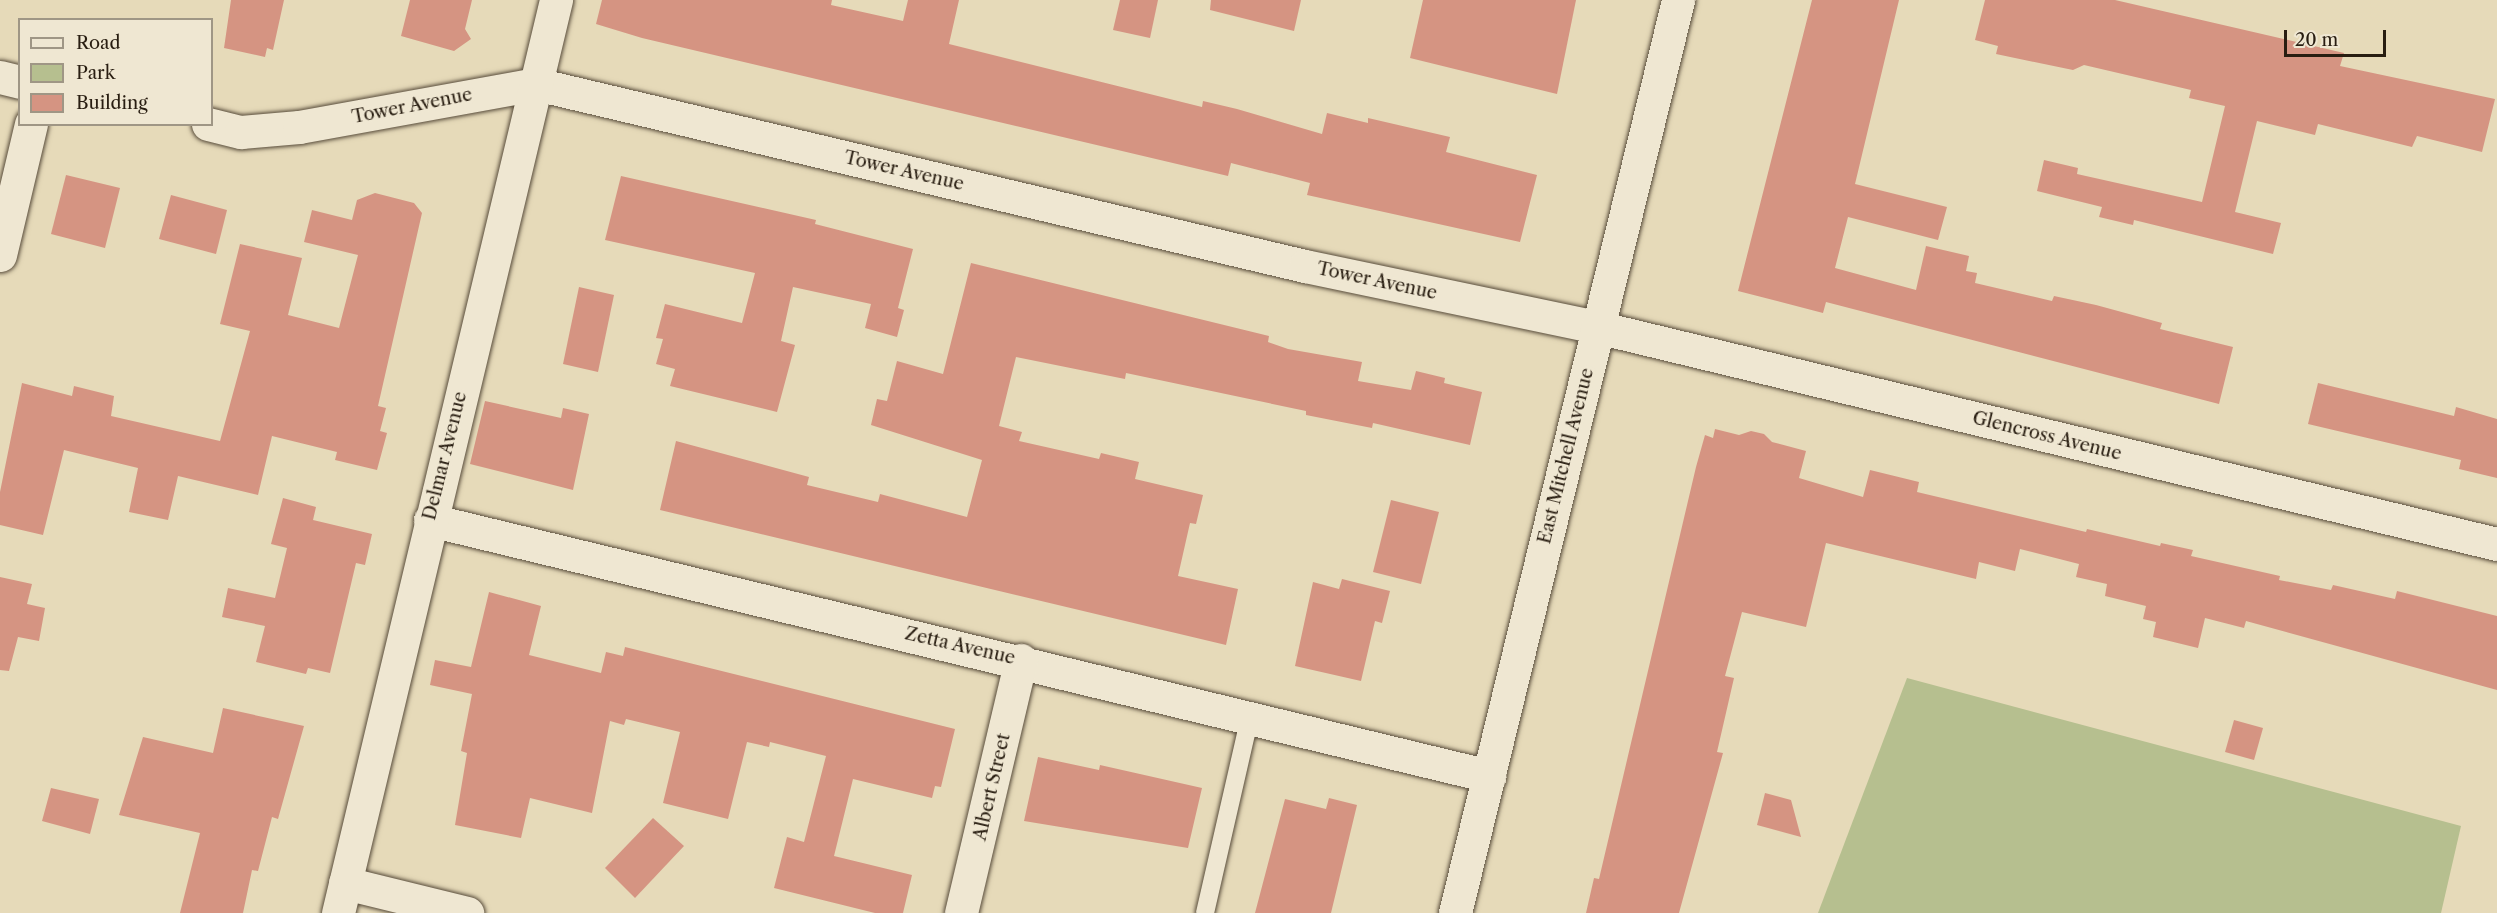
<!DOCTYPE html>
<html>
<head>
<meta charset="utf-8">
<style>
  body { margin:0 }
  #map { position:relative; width:2497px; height:913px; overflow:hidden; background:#e6dab9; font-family:"Libre Caslon Text",serif }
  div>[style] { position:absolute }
  .green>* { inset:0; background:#b6bf8f }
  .building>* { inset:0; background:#d59482 }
  .roads { filter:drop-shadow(0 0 2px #584c3b) drop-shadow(0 0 2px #584c3b) }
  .lane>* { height:18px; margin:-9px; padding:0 9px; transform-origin:9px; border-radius:9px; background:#efe7d2 }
  .street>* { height:33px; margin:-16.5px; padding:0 16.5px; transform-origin:16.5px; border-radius:16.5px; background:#efe7d2 }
  .secondary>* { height:33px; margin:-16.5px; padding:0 16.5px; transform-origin:16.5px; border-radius:16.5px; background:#efe7d2 }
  span { translate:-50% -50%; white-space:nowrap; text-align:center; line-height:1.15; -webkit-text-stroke:6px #efe7d2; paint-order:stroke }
  .street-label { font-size:18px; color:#281d11 }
  .legend { position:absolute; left:18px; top:18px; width:195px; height:108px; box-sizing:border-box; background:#efe7d2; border:2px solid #9f9685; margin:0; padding:8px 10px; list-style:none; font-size:18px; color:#281d11 }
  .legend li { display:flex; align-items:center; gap:12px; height:30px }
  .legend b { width:30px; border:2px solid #9f9685 }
  .scale { position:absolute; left:2284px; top:30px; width:102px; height:27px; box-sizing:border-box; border:3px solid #281d11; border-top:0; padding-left:8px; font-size:18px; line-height:21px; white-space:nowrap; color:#281d11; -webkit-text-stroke:4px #efe7d2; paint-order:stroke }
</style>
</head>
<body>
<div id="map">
  <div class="green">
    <i style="clip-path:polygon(1907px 678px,2461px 826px,2441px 913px,1818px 913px)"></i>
  </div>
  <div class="building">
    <i style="clip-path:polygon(231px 0,284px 0,273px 50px,267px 48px,265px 57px,224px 48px)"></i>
    <i style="clip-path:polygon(410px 0,472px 0,465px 29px,471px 39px,454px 51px,401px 36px)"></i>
    <i style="clip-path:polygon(602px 0,832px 0,831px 5px,903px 21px,908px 0,959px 0,949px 44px,1202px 107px,1203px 101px,1237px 109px,1322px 134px,1327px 113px,1368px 123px,1368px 118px,1450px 137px,1446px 152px,1537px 175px,1520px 242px,1307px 195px,1310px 183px,1231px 163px,1228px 176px,642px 38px,596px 24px)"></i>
    <i style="clip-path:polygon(1120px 0,1158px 0,1150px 38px,1113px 30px)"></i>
    <i style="clip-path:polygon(1211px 0,1301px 0,1294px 31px,1210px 10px)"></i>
    <i style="clip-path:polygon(1423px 0,1576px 0,1557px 94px,1410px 58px)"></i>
    <i style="clip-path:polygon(1812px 0,1899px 0,1855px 184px,1947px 207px,1938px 240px,1848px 217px,1835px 268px,1916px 290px,1926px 246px,1969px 256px,1966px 271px,1977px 273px,1975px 283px,2052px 301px,2054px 296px,2096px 305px,2162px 323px,2160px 329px,2233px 347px,2219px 404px,1826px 302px,1823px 313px,1738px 291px)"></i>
    <i style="clip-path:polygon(1985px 0,2115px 0,2344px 53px,2340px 66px,2495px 99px,2482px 152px,2417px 136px,2412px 147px,2318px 124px,2315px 135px,2257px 121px,2235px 212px,2281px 223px,2273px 254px,2134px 220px,2133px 225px,2099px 217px,2102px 207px,2037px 191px,2044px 160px,2078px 168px,2077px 174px,2202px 202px,2225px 106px,2189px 98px,2191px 90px,2084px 65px,2073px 70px,1996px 54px,1998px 46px,1975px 40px)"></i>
    <i style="clip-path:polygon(66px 175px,120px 188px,105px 248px,51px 234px)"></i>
    <i style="clip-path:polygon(621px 176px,816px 220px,815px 224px,913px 249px,898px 308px,904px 310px,897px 337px,865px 328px,871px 304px,793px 287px,781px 341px,795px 345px,777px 412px,670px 386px,675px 369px,656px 364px,663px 339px,656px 338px,665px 304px,742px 323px,755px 273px,605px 240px)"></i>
    <i style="clip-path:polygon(375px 193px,414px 203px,422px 213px,378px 406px,386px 408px,380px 431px,387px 433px,377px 470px,335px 460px,337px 452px,272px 436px,258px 495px,178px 476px,168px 520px,129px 512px,138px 468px,64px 450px,43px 535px,0 525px,0 492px,22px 383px,72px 396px,74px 386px,114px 396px,111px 416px,220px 441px,250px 331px,220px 324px,240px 244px,302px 258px,288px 315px,339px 328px,358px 255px,304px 242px,312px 210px,352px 220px,357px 200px)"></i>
    <i style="clip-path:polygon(171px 195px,227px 210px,216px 254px,159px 239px)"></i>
    <i style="clip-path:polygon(971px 263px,1269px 336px,1268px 342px,1288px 349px,1362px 362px,1358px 381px,1411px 390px,1416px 371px,1445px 378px,1444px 383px,1482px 392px,1470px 445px,1373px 423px,1372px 428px,1306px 415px,1306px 411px,1126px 373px,1125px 379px,1016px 357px,999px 426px,1022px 432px,1019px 441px,1099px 459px,1101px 453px,1139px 462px,1135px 479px,1203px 495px,1196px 524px,1190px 523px,1178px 576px,1238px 589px,1226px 645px,660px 510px,676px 441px,809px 477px,807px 485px,878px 502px,880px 494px,967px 517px,982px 460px,871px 425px,877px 399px,887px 401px,897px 361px,943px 374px)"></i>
    <i style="clip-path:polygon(579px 287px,614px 295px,598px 372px,563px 364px)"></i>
    <i style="clip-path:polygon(2318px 383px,2454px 416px,2456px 407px,2497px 419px,2497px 478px,2459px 469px,2461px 460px,2308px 424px)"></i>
    <i style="clip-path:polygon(485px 401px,561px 418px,563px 408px,589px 414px,573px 490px,470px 464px)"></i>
    <i style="clip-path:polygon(1715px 429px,1739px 435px,1751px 431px,1764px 434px,1772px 442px,1806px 451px,1799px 478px,1863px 497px,1870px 470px,1919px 482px,1917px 492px,2086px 532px,2087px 529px,2160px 546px,2161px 543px,2193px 550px,2191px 556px,2280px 576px,2279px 580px,2331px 590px,2333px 585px,2395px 599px,2397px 591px,2497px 616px,2497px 690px,2246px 621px,2244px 628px,2205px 618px,2198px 648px,2153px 637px,2156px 622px,2143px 619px,2146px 606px,2105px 596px,2107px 584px,2076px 577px,2079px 564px,2020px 549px,2015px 571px,1979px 562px,1976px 579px,1826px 543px,1806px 627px,1742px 612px,1725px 676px,1734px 678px,1717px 752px,1723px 753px,1679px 913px,1586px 913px,1594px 878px,1599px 879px,1696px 467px,1705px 435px,1713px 438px)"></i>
    <i style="clip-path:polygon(283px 498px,316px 507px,313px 520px,372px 534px,365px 565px,356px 563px,330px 673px,308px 668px,306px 674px,256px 662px,265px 626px,222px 617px,228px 588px,275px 598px,287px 548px,271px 544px)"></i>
    <i style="clip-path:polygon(1391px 500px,1439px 512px,1421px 584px,1373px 572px)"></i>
    <i style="clip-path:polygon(0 577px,32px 584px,27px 604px,45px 608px,39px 641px,18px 637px,9px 671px,0 670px)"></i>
    <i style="clip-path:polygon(1342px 579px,1390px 591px,1382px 623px,1375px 621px,1361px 681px,1295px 666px,1313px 582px,1339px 589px)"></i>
    <i style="clip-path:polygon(489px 592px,541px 606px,529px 655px,601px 673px,606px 652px,623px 656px,625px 647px,955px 729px,941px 787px,935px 786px,932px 798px,853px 779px,834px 856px,912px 875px,903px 913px,875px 913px,774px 888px,787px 837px,804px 842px,826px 756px,770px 742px,769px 747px,747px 742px,728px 819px,663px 803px,680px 732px,626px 719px,624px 725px,610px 721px,592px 813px,530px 798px,521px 838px,455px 825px,467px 753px,461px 751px,472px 694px,430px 685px,435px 660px,471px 667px)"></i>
    <i style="clip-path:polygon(223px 708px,304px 726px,278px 819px,272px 817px,258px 871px,252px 870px,243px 913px,180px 913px,200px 833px,119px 815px,143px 737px,213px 753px)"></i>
    <i style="clip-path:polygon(2234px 720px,2263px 728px,2254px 760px,2225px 752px)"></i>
    <i style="clip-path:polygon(1038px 757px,1099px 770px,1100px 765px,1202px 788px,1188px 848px,1024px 821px)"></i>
    <i style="clip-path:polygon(51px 788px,99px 799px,90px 834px,42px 821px)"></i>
    <i style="clip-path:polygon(1765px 793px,1791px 800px,1801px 837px,1757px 825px)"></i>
    <i style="clip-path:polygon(1329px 798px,1357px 805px,1331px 913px,1255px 913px,1285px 799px,1326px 809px)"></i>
    <i style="clip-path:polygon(653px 818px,684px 846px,635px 898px,605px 868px)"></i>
  </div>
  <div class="roads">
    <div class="lane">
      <i style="left:1205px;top:913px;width:201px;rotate:-77.1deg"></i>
    </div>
    <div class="street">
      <i style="left:0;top:77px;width:21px;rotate:14deg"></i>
      <i style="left:208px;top:124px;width:34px;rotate:14deg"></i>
      <i style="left:241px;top:132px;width:58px;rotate:-4.9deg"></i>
      <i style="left:299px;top:127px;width:241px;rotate:-10.3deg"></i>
      <i style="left:536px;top:84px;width:790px;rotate:13.32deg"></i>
      <i style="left:1305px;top:266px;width:298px;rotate:11.8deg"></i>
      <i style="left:1597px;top:327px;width:926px;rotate:13.56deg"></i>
      <i style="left:0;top:255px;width:135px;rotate:-76.7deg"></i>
      <i style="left:430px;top:520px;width:1090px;rotate:13.59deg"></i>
      <i style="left:345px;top:883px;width:126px;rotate:13.8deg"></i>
      <i style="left:338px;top:913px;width:939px;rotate:-76.57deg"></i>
      <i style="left:961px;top:913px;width:260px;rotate:-76.7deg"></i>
    </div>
    <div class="secondary">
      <i style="left:1455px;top:913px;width:940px;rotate:-76.27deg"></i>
    </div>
  </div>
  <div class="street-label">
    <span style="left:412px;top:106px;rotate:-11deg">Tower Avenue</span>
    <span style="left:904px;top:171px;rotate:13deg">Tower Avenue</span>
    <span style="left:1377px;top:281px;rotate:12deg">Tower Avenue</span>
    <span style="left:2047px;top:436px;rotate:14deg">Glencross Avenue</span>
    <span style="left:445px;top:456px;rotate:-76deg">Delmar Avenue</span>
    <span style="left:1566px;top:456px;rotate:-76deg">East Mitchell Avenue</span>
    <span style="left:960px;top:646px;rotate:13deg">Zetta Avenue</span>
    <span style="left:992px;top:787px;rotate:-77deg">Albert Street</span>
  </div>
  <ul class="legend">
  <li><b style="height:8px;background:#efe7d2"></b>Road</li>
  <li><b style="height:16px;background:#b6bf8f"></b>Park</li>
  <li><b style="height:16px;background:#d59482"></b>Building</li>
  </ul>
  <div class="scale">20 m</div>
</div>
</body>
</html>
